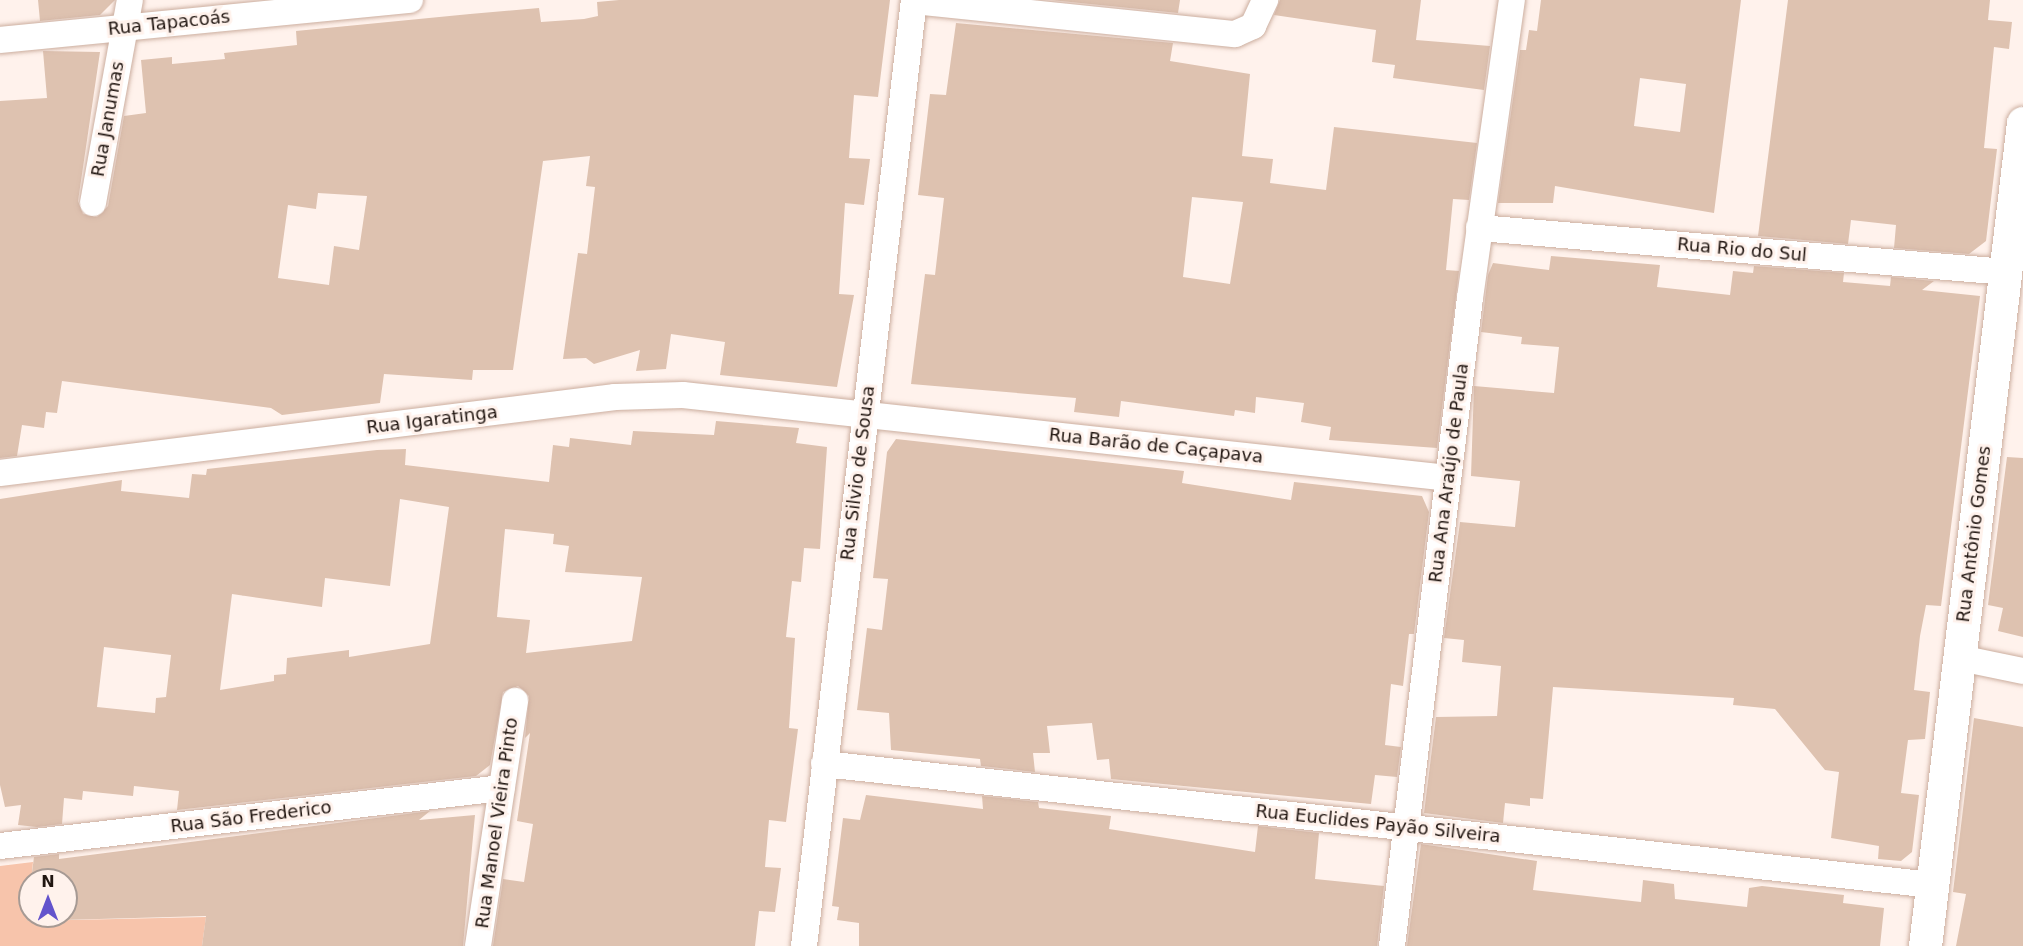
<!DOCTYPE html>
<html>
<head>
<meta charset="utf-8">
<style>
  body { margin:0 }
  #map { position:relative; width:2023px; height:946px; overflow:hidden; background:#fff2ec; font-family:"DejaVu Sans",sans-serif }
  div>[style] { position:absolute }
  .green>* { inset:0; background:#f7c4ab }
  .building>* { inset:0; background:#dec2b0 }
  .roads { filter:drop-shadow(0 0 2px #ccae9f) drop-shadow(0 0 2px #ccae9f) }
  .minor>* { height:26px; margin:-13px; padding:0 13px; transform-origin:13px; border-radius:13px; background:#fff }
  .secondary>* { height:33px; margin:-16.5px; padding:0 16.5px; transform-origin:16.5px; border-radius:16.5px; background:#fff }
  span { translate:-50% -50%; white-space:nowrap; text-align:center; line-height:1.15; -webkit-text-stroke:6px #fff2ec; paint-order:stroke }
  .street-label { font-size:18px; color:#211611 }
  .north { position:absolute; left:18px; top:868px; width:60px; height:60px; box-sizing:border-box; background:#fff2ec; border:2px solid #a69a94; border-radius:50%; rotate:0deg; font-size:16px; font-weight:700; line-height:24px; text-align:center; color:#211611 }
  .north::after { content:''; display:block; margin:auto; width:21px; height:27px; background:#6353cc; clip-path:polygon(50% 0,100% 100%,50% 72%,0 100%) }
</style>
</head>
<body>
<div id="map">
  <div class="green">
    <i style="clip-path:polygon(33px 862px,27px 921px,206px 917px,202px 946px,0 946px,0 866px)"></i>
  </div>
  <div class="building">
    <i style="clip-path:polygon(38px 0,115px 0,100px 15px,40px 21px)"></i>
    <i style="clip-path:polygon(evenodd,619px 0,890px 0,878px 97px,854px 95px,849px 158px,870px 159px,864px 205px,845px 203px,839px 294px,854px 295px,837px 387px,720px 375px,725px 342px,671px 334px,666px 369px,636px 371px,640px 350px,594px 364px,586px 358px,563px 359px,578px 253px,587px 254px,595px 187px,586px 186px,590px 156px,543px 161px,513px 370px,473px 370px,472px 380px,384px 374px,380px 403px,282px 415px,271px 408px,62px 381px,57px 413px,46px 412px,44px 428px,22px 425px,17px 456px,0 458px,0 101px,47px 98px,43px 51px,100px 52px,78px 201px,83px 214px,97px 217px,108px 206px,124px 116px,146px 113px,141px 60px,172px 57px,172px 64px,225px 59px,224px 53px,297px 45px,296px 31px,470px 14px,539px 8px,541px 22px,584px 19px,598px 16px,597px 2px,619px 0,318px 193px,367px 196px,359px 250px,334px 246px,329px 285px,278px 278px,288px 205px,316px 209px,318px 193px)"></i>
    <i style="clip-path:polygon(1051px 0,1180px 0,1178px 13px)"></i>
    <i style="clip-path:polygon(1280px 0,1421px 0,1416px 40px,1490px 46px,1484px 90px,1393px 78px,1395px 65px,1372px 62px,1376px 30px,1274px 15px)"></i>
    <i style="clip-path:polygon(evenodd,1541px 0,1741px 0,1714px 213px,1555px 186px,1553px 203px,1498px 203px,1520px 50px,1526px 50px,1529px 30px,1537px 31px,1541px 0,1640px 78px,1686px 84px,1680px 132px,1634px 126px,1640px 78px)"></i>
    <i style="clip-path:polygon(1788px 0,1990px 0,1988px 20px,2012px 22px,2009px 49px,1994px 47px,1984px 148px,1997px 149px,1986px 241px,1969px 254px,1894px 248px,1896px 225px,1851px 220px,1848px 244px,1758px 236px)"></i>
    <i style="clip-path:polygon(evenodd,956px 23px,1173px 43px,1170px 61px,1250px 74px,1242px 156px,1273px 159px,1270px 183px,1326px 190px,1334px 127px,1477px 143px,1469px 200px,1453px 199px,1446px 270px,1459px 271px,1437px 448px,1329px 440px,1331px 427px,1301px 422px,1304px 403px,1256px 397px,1255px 413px,1235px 410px,1234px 416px,1121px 401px,1119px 417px,1074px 412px,1076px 398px,911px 384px,925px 274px,935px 275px,944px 198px,918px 195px,930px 94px,946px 95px,956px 23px,1192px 197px,1243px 202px,1230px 284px,1183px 277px,1192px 197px)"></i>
    <i style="clip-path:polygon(1551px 256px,1660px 265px,1657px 287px,1730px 295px,1733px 271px,1753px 273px,1754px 266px,1844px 273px,1843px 282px,1890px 286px,1891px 277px,1934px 281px,1922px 290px,1980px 296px,1941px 606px,1926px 605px,1920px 636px,1914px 690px,1930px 692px,1925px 739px,1908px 740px,1901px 793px,1919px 795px,1912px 852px,1901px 861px,1878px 859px,1879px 846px,1831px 838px,1839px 772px,1825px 770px,1775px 709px,1733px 705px,1734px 698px,1553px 687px,1543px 799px,1530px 798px,1530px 806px,1505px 803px,1503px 823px,1424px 813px,1436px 717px,1497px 716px,1501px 666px,1462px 662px,1464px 640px,1444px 638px,1460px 522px,1515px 527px,1520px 481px,1471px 476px,1474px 386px,1554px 393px,1559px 347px,1521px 344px,1522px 337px,1481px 332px,1488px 275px,1493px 263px,1549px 270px)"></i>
    <i style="clip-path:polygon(evenodd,716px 421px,799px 428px,796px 443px,827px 447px,820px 549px,804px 548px,801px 582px,792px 581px,786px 637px,795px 638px,789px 728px,798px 729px,786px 822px,769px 820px,765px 867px,781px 868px,775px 912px,759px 911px,755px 946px,493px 946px,503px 879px,524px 882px,533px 824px,517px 821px,530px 733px,525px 738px,529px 696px,518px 686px,503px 692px,490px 765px,476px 776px,177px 810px,179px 791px,134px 786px,133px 796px,83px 791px,82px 800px,64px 798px,62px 824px,37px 827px,18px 825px,21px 805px,5px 807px,0 785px,0 499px,122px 480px,121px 491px,189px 498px,192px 474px,206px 475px,207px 469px,377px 450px,406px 449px,405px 465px,549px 482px,553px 445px,569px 447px,570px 438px,631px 445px,633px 431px,714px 435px,716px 421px,400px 499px,449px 507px,430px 644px,349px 657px,349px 650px,287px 658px,286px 674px,274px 675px,274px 681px,220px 690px,232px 594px,322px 607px,325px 578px,390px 586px,400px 499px,716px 421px,505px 529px,554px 534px,553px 544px,569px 546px,565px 572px,642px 577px,632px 641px,526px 653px,530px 620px,497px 617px,505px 529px,716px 421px,104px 647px,171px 655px,166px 697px,156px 698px,155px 713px,97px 707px,104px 647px)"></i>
    <i style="clip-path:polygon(896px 439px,1184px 471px,1182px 483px,1291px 500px,1294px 482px,1422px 496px,1429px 512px,1414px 634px,1409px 634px,1403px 686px,1391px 684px,1385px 745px,1401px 747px,1397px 777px,1375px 775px,1371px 804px,1111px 779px,1109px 759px,1097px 760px,1092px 723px,1047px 726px,1050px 753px,1033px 753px,1035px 772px,981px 766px,980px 759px,891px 750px,889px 713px,857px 710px,867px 628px,882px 630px,888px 579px,873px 578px,887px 452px)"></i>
    <i style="clip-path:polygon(2007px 457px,2023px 458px,2023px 637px,1998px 631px,2003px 608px,1988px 605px)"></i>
    <i style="clip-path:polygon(1974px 718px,2023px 727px,2023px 946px,1956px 946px,1966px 894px,1953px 892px)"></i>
    <i style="clip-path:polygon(866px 795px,983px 809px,982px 796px,1038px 802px,1039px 808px,1111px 816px,1109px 829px,1255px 852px,1258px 826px,1319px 833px,1315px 879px,1384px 886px,1377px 946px,859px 946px,859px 923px,837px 920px,839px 907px,832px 906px,843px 818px,860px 820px)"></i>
    <i style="clip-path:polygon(430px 811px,419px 820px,475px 815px,463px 946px,202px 946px,206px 916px,27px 921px,30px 893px,30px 916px,66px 916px,66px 880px,31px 880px,34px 857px,59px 854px,59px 859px)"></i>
    <i style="clip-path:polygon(1421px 844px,1537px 861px,1533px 890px,1641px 902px,1643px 880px,1674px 884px,1675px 899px,1747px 907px,1749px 888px,1762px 886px,1844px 895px,1843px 903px,1884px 908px,1880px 946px,1407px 946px)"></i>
  </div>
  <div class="roads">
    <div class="minor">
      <i style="left:914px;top:1px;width:323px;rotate:5.9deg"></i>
      <i style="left:1235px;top:34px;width:20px;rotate:-24deg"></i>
      <i style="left:1253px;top:26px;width:29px;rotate:-65deg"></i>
      <i style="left:0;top:40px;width:412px;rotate:-5.6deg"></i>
      <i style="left:93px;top:203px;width:206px;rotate:-79.7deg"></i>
      <i style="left:1479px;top:228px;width:529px;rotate:4.77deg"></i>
      <i style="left:0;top:473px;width:620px;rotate:-7.04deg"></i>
      <i style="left:615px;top:397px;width:68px;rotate:-1.7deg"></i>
      <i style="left:683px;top:395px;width:769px;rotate:6.19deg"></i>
      <i style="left:1960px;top:658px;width:64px;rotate:11.7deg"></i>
      <i style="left:824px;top:764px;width:1115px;rotate:6.23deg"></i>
      <i style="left:0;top:846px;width:505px;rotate:-6.59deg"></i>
      <i style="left:478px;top:946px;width:248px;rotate:-81.4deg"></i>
      <i style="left:804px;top:946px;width:952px;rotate:-83.37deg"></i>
      <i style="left:1392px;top:946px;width:653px;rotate:-83.14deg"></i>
      <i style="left:1470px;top:298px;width:301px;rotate:-82deg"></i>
    </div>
    <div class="secondary">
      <i style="left:1925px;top:946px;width:829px;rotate:-83.21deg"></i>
    </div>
  </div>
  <div class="street-label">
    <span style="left:169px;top:23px;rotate:-6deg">Rua Tapacoás</span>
    <span style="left:108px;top:119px;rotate:-80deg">Rua Janumas</span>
    <span style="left:1742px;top:250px;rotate:5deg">Rua Rio do Sul</span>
    <span style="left:432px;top:420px;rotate:-7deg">Rua Igaratinga</span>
    <span style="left:1156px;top:446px;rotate:6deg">Rua Barão de Caçapava</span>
    <span style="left:858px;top:473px;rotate:-83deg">Rua Silvio de Sousa</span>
    <span style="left:1449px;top:473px;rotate:-83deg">Rua Ana Araújo de Paula</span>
    <span style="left:1974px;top:534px;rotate:-83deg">Rua Antônio Gomes</span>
    <span style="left:251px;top:817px;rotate:-7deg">Rua São Frederico</span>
    <span style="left:497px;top:823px;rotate:-82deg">Rua Manoel Vieira Pinto</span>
    <span style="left:1378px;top:824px;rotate:6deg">Rua Euclides Payão Silveira</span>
  </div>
  <div class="north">N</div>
</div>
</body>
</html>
